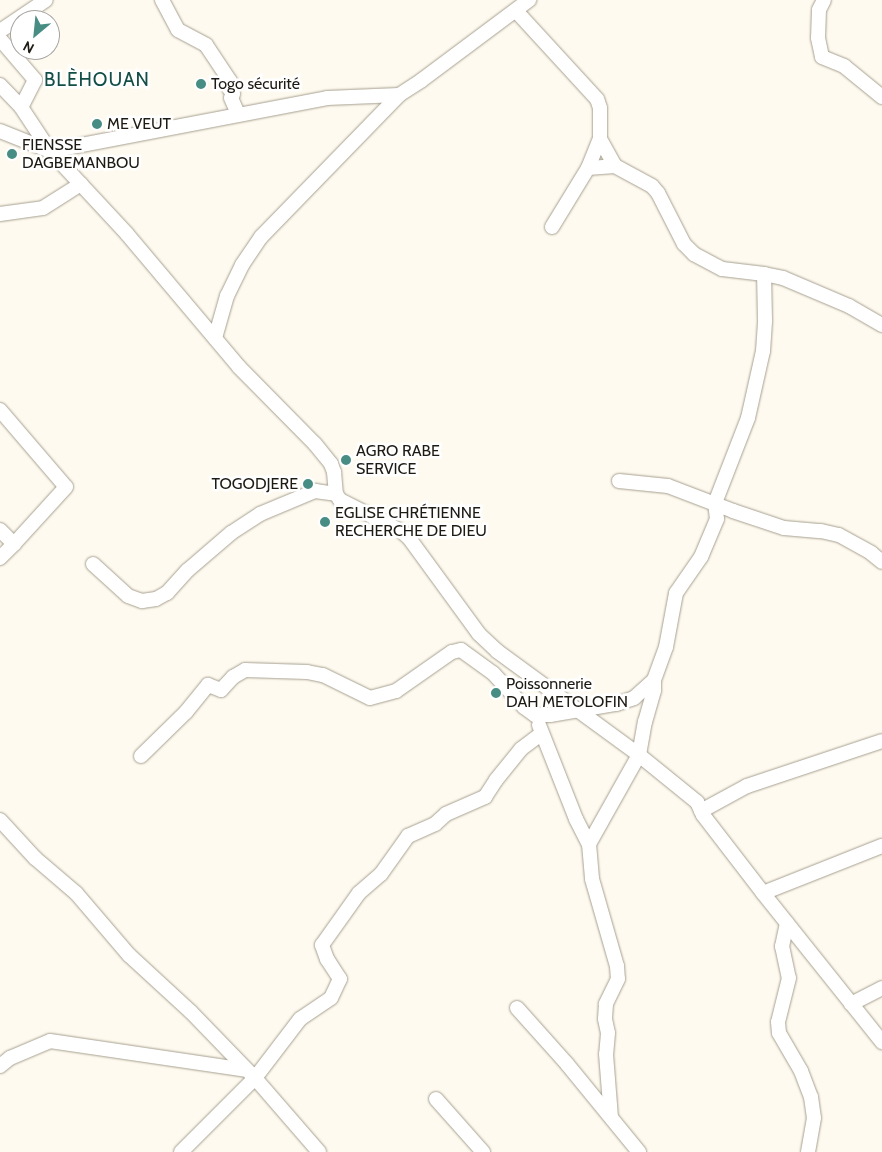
<!DOCTYPE html>
<html>
<head>
<meta charset="utf-8">
<style>
  body { margin:0 }
  #map { position:relative; width:882px; height:1152px; overflow:hidden; background:#fefaef; font-family:Cabin,sans-serif }
  div>[style] { position:absolute }
  .roads { filter:drop-shadow(0 0 1px #a7a090) drop-shadow(0 0 1px #a7a090) }
  .minor>* { height:14px; margin:-7px; padding:0 7px; transform-origin:7px; border-radius:7px; background:#fff }
  .dots>* { width:14px; height:14px; translate:-50% -50%; box-sizing:border-box; border:2px solid #fff; border-radius:50% }
  span { translate:-50% -50%; white-space:nowrap; text-align:center; line-height:1.15; -webkit-text-stroke:5px #fff; paint-order:stroke }
  .poi-label { font-size:16px; color:#1e1b15 }
  .left { translate:0 -50%; text-align:left }
  .right { translate:-100% -50%; text-align:right }
  .quarter-label { font-size:19px; color:#134e47; letter-spacing:1px }
  .north { position:absolute; left:10px; top:10px; width:50px; height:50px; box-sizing:border-box; background:#fff; border:1px solid #a5a4a1; border-radius:50%; rotate:208deg; font-size:14px; font-weight:700; line-height:20px; text-align:center; color:#1e1b15 }
  .north::after { content:''; display:block; margin:auto; width:18px; height:22px; background:#488d83; clip-path:polygon(50% 0,100% 100%,50% 72%,0 100%) }
</style>
</head>
<body>
<div id="map">
  <div class="roads">
    <div class="minor">
      <i style="left:162px;top:0;width:34px;rotate:62deg"></i>
      <i style="left:178px;top:30px;width:32px;rotate:28deg"></i>
      <i style="left:206px;top:45px;width:43px;rotate:56.3deg"></i>
      <i style="left:230px;top:81px;width:7px;rotate:98deg"></i>
      <i style="left:229px;top:88px;width:7px;rotate:56deg"></i>
      <i style="left:233px;top:94px;width:4px;rotate:117deg"></i>
      <i style="left:231px;top:98px;width:17px;rotate:66deg"></i>
      <i style="left:824px;top:0;width:11px;rotate:117deg"></i>
      <i style="left:819px;top:10px;width:28px;rotate:92deg"></i>
      <i style="left:818px;top:38px;width:19px;rotate:78deg"></i>
      <i style="left:822px;top:57px;width:24px;rotate:22deg"></i>
      <i style="left:844px;top:66px;width:49px;rotate:39.2deg"></i>
      <i style="left:0;top:31px;width:55px;rotate:-34deg"></i>
      <i style="left:0;top:39px;width:54px;rotate:49.5deg"></i>
      <i style="left:35px;top:80px;width:30px;rotate:117deg"></i>
      <i style="left:0;top:85px;width:30px;rotate:46deg"></i>
      <i style="left:21px;top:107px;width:53px;rotate:56.6deg"></i>
      <i style="left:50px;top:151px;width:113px;rotate:47.1deg"></i>
      <i style="left:127px;top:234px;width:174px;rotate:49.9deg"></i>
      <i style="left:239px;top:367px;width:108px;rotate:45.4deg"></i>
      <i style="left:315px;top:444px;width:26px;rotate:51deg"></i>
      <i style="left:331px;top:464px;width:9px;rotate:69deg"></i>
      <i style="left:334px;top:472px;width:22px;rotate:85deg"></i>
      <i style="left:336px;top:494px;width:7px;rotate:56deg"></i>
      <i style="left:340px;top:500px;width:68px;rotate:26.9deg"></i>
      <i style="left:401px;top:531px;width:11px;rotate:41deg"></i>
      <i style="left:409px;top:538px;width:119px;rotate:53.9deg"></i>
      <i style="left:479px;top:634px;width:25px;rotate:43deg"></i>
      <i style="left:497px;top:651px;width:176px;rotate:36.2deg"></i>
      <i style="left:639px;top:755px;width:75px;rotate:39deg"></i>
      <i style="left:697px;top:802px;width:14px;rotate:65deg"></i>
      <i style="left:703px;top:815px;width:98px;rotate:52.4deg"></i>
      <i style="left:763px;top:893px;width:191px;rotate:51.4deg"></i>
      <i style="left:0;top:131px;width:54px;rotate:21.8deg"></i>
      <i style="left:50px;top:151px;width:282px;rotate:-10.8deg"></i>
      <i style="left:327px;top:98px;width:72px;rotate:-2.4deg"></i>
      <i style="left:588px;top:168px;width:31px;rotate:-68deg"></i>
      <i style="left:0;top:214px;width:43px;rotate:-7.9deg"></i>
      <i style="left:43px;top:208px;width:45px;rotate:-32.3deg"></i>
      <i style="left:552px;top:227px;width:69px;rotate:-58.6deg"></i>
      <i style="left:588px;top:168px;width:27px;rotate:-4deg"></i>
      <i style="left:764px;top:274px;width:19px;rotate:12deg"></i>
      <i style="left:783px;top:278px;width:72px;rotate:23deg"></i>
      <i style="left:849px;top:306px;width:38px;rotate:30deg"></i>
      <i style="left:215px;top:338px;width:44px;rotate:-74.1deg"></i>
      <i style="left:227px;top:296px;width:34px;rotate:-64deg"></i>
      <i style="left:242px;top:265px;width:34px;rotate:-56deg"></i>
      <i style="left:261px;top:237px;width:198px;rotate:-45.8deg"></i>
      <i style="left:399px;top:95px;width:27px;rotate:-33deg"></i>
      <i style="left:422px;top:80px;width:134px;rotate:-36.8deg"></i>
      <i style="left:0;top:410px;width:101px;rotate:49.4deg"></i>
      <i style="left:66px;top:487px;width:77px;rotate:132.4deg"></i>
      <i style="left:619px;top:481px;width:49px;rotate:5.8deg"></i>
      <i style="left:668px;top:486px;width:70px;rotate:21deg"></i>
      <i style="left:733px;top:511px;width:54px;rotate:18.4deg"></i>
      <i style="left:784px;top:528px;width:37px;rotate:5deg"></i>
      <i style="left:821px;top:531px;width:18px;rotate:13deg"></i>
      <i style="left:839px;top:535px;width:37px;rotate:29deg"></i>
      <i style="left:871px;top:553px;width:14px;rotate:39deg"></i>
      <i style="left:0;top:530px;width:20px;rotate:45deg"></i>
      <i style="left:14px;top:544px;width:20px;rotate:135deg"></i>
      <i style="left:93px;top:564px;width:47px;rotate:42.4deg"></i>
      <i style="left:128px;top:596px;width:15px;rotate:20deg"></i>
      <i style="left:142px;top:601px;width:14px;rotate:-8deg"></i>
      <i style="left:156px;top:599px;width:13px;rotate:-29deg"></i>
      <i style="left:167px;top:593px;width:31px;rotate:-48deg"></i>
      <i style="left:188px;top:570px;width:57px;rotate:-40.7deg"></i>
      <i style="left:231px;top:533px;width:35px;rotate:-33deg"></i>
      <i style="left:260px;top:514px;width:60px;rotate:-22.7deg"></i>
      <i style="left:315px;top:491px;width:21px;rotate:8deg"></i>
      <i style="left:539px;top:725px;width:101px;rotate:68.5deg"></i>
      <i style="left:576px;top:819px;width:28px;rotate:63deg"></i>
      <i style="left:589px;top:844px;width:35px;rotate:85deg"></i>
      <i style="left:592px;top:879px;width:91px;rotate:74deg"></i>
      <i style="left:617px;top:966px;width:13px;rotate:86deg"></i>
      <i style="left:618px;top:979px;width:28px;rotate:116deg"></i>
      <i style="left:606px;top:1004px;width:15px;rotate:94deg"></i>
      <i style="left:605px;top:1019px;width:14px;rotate:78deg"></i>
      <i style="left:608px;top:1033px;width:21px;rotate:95deg"></i>
      <i style="left:606px;top:1054px;width:63px;rotate:85.5deg"></i>
      <i style="left:141px;top:756px;width:63px;rotate:-44.4deg"></i>
      <i style="left:186px;top:712px;width:35px;rotate:-51deg"></i>
      <i style="left:208px;top:685px;width:14px;rotate:21deg"></i>
      <i style="left:221px;top:690px;width:18px;rotate:-47deg"></i>
      <i style="left:233px;top:677px;width:14px;rotate:-30deg"></i>
      <i style="left:245px;top:670px;width:62px;rotate:1.8deg"></i>
      <i style="left:307px;top:672px;width:16px;rotate:11deg"></i>
      <i style="left:323px;top:675px;width:52px;rotate:26.1deg"></i>
      <i style="left:370px;top:698px;width:27px;rotate:-15deg"></i>
      <i style="left:396px;top:691px;width:68px;rotate:-34.9deg"></i>
      <i style="left:452px;top:652px;width:9px;rotate:-13deg"></i>
      <i style="left:461px;top:650px;width:39px;rotate:36deg"></i>
      <i style="left:493px;top:673px;width:46px;rotate:47.6deg"></i>
      <i style="left:524px;top:707px;width:14px;rotate:36deg"></i>
      <i style="left:535px;top:715px;width:15px"></i>
      <i style="left:550px;top:715px;width:67px;rotate:-9.5deg"></i>
      <i style="left:616px;top:704px;width:19px;rotate:-18deg"></i>
      <i style="left:634px;top:698px;width:27px;rotate:-42deg"></i>
      <i style="left:654px;top:680px;width:35px;rotate:-70deg"></i>
      <i style="left:666px;top:647px;width:55px;rotate:-79.5deg"></i>
      <i style="left:676px;top:593px;width:44px;rotate:-55.2deg"></i>
      <i style="left:701px;top:557px;width:41px;rotate:-67.2deg"></i>
      <i style="left:717px;top:519px;width:16px;rotate:-97deg"></i>
      <i style="left:715px;top:503px;width:91px;rotate:-68.8deg"></i>
      <i style="left:748px;top:418px;width:69px;rotate:-77.4deg"></i>
      <i style="left:763px;top:351px;width:31px;rotate:-86deg"></i>
      <i style="left:765px;top:320px;width:46px;rotate:-91.2deg"></i>
      <i style="left:764px;top:274px;width:42px;rotate:-173.2deg"></i>
      <i style="left:722px;top:269px;width:32px;rotate:-152deg"></i>
      <i style="left:694px;top:254px;width:14px;rotate:-135deg"></i>
      <i style="left:684px;top:244px;width:57px;rotate:-117deg"></i>
      <i style="left:658px;top:193px;width:9px;rotate:-131deg"></i>
      <i style="left:652px;top:186px;width:42px;rotate:-151.6deg"></i>
      <i style="left:615px;top:166px;width:31px;rotate:-119deg"></i>
      <i style="left:600px;top:139px;width:31px;rotate:-90deg"></i>
      <i style="left:600px;top:108px;width:9px;rotate:-108deg"></i>
      <i style="left:597px;top:99px;width:120px;rotate:-132.6deg"></i>
      <i style="left:701px;top:811px;width:52px;rotate:-28.5deg"></i>
      <i style="left:747px;top:786px;width:142px;rotate:-18.4deg"></i>
      <i style="left:0;top:820px;width:52px;rotate:47.4deg"></i>
      <i style="left:35px;top:858px;width:54px;rotate:40.5deg"></i>
      <i style="left:76px;top:893px;width:82px;rotate:49.5deg"></i>
      <i style="left:129px;top:955px;width:84px;rotate:42.6deg"></i>
      <i style="left:191px;top:1012px;width:92px;rotate:45.9deg"></i>
      <i style="left:255px;top:1078px;width:98px;rotate:49.1deg"></i>
      <i style="left:589px;top:844px;width:102px;rotate:-60.7deg"></i>
      <i style="left:639px;top:755px;width:34px;rotate:-80deg"></i>
      <i style="left:645px;top:722px;width:33px;rotate:-74deg"></i>
      <i style="left:654px;top:690px;width:10px;rotate:-90deg"></i>
      <i style="left:763px;top:893px;width:128px;rotate:-21.6deg"></i>
      <i style="left:787px;top:923px;width:24px;rotate:102deg"></i>
      <i style="left:782px;top:946px;width:33px;rotate:78deg"></i>
      <i style="left:789px;top:978px;width:45px;rotate:104deg"></i>
      <i style="left:778px;top:1022px;width:11px;rotate:85deg"></i>
      <i style="left:779px;top:1033px;width:44px;rotate:59.9deg"></i>
      <i style="left:801px;top:1071px;width:28px;rotate:69deg"></i>
      <i style="left:811px;top:1097px;width:21px;rotate:82deg"></i>
      <i style="left:814px;top:1118px;width:35px;rotate:100deg"></i>
      <i style="left:851px;top:1004px;width:35px;rotate:-27deg"></i>
      <i style="left:517px;top:1008px;width:75px;rotate:48.2deg"></i>
      <i style="left:567px;top:1064px;width:114px;rotate:50.7deg"></i>
      <i style="left:0;top:1066px;width:13px;rotate:-39deg"></i>
      <i style="left:10px;top:1058px;width:43px;rotate:-23deg"></i>
      <i style="left:50px;top:1041px;width:198px;rotate:8.4deg"></i>
      <i style="left:436px;top:1099px;width:71px;rotate:48.4deg"></i>
      <i style="left:181px;top:1152px;width:105px;rotate:-45deg"></i>
      <i style="left:255px;top:1078px;width:74px;rotate:-52.7deg"></i>
      <i style="left:300px;top:1019px;width:37px;rotate:-34deg"></i>
      <i style="left:331px;top:998px;width:21px;rotate:-65deg"></i>
      <i style="left:340px;top:979px;width:24px;rotate:-123deg"></i>
      <i style="left:327px;top:959px;width:15px;rotate:-110deg"></i>
      <i style="left:322px;top:945px;width:64px;rotate:-54.6deg"></i>
      <i style="left:359px;top:893px;width:29px;rotate:-41deg"></i>
      <i style="left:381px;top:874px;width:47px;rotate:-54.6deg"></i>
      <i style="left:408px;top:836px;width:30px;rotate:-24deg"></i>
      <i style="left:435px;top:824px;width:15px;rotate:-42deg"></i>
      <i style="left:446px;top:814px;width:43px;rotate:-23.6deg"></i>
      <i style="left:485px;top:797px;width:20px;rotate:-57deg"></i>
      <i style="left:496px;top:780px;width:40px;rotate:-51deg"></i>
      <i style="left:521px;top:749px;width:26px;rotate:-37deg"></i>
    </div>
  </div>
  <div class="dots">
    <i style="left:201px;top:84px;background:#488d83"></i>
    <i style="left:97px;top:124px;background:#488d83"></i>
    <i style="left:12px;top:154px;background:#488d83"></i>
    <i style="left:346px;top:460px;background:#488d83"></i>
    <i style="left:308px;top:484px;background:#488d83"></i>
    <i style="left:325px;top:522px;background:#488d83"></i>
    <i style="left:496px;top:693px;background:#488d83"></i>
  </div>
  <div class="poi-label">
    <span class="left" style="left:211px;top:84px">Togo sécurité</span>
    <span class="left" style="left:107px;top:124px">ME VEUT</span>
    <span class="left" style="left:22px;top:154px">FIENSSE<br>DAGBEMANBOU</span>
    <span class="left" style="left:356px;top:460px">AGRO RABE<br>SERVICE</span>
    <span class="right" style="left:298px;top:484px">TOGODJERE</span>
    <span class="left" style="left:335px;top:522px">EGLISE CHRÉTIENNE<br>RECHERCHE DE DIEU</span>
    <span class="left" style="left:506px;top:693px">Poissonnerie<br>DAH METOLOFIN</span>
  </div>
  <div class="quarter-label">
    <span style="left:97px;top:80px">BLÈHOUAN</span>
  </div>
  <div class="north">N</div>
</div>
</body>
</html>
